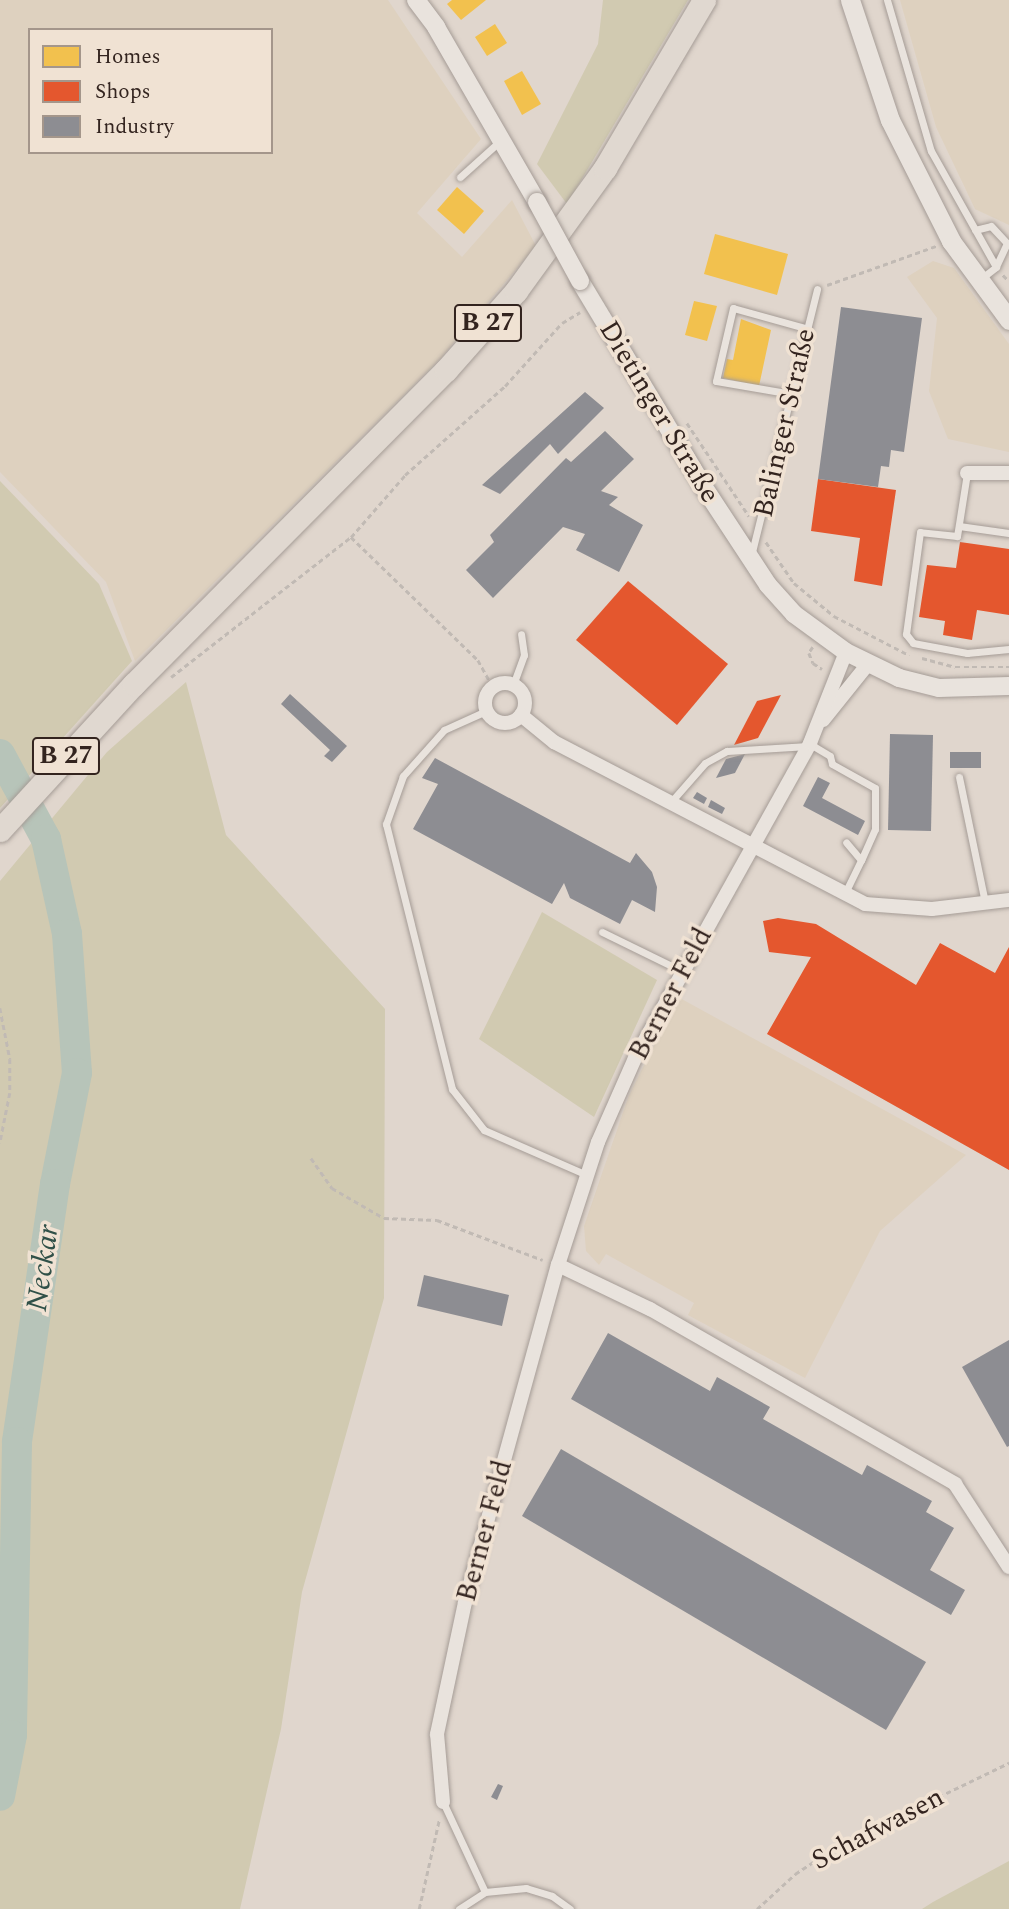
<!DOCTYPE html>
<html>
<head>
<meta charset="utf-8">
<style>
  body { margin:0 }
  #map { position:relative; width:1009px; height:1909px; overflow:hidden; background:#e0d6cd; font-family:Spectral,serif }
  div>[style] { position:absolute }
  .farmland>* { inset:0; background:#ded1bf }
  .green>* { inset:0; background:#d1cab1 }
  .homes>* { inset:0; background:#f2c14e }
  .shops>* { inset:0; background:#e4572e }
  .industry>* { inset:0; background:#8d8d92 }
  .river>* { height:30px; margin:-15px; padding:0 15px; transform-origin:15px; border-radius:15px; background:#b7c4b9 }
  .path>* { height:2.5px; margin-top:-1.25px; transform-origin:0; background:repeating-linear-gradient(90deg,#c1bab4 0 5px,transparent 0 8.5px) }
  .roads { filter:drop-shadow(0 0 2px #a59c96) drop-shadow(0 0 2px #a59c96) }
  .service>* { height:7px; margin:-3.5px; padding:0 3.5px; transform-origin:3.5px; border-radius:3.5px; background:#e9e3dd }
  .minor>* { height:14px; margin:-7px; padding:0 7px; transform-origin:7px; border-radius:7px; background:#e9e3dd }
  .minor>.ring { margin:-7px; padding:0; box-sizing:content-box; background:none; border:14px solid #e9e3dd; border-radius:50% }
  .tertiary>* { height:18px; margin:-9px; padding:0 9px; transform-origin:9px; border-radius:9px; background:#e9e3dd }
  .secondary>* { height:19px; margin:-9.5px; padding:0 9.5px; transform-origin:9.5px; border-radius:9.5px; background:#e9e3dd }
  .primary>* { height:23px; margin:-11.5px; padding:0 11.5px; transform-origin:11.5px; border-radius:11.5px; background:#e0d8d0 }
  .bridges { filter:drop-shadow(0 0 2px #a59c96) drop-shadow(0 0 2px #a59c96) }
  .tertiary-bridge>* { height:18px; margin:-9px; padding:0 9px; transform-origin:9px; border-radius:9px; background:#e9e3dd }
  span { translate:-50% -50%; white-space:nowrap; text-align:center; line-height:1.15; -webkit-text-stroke:7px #f0e2d3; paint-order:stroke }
  .shield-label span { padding:2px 5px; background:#f0e2d3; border:2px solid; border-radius:5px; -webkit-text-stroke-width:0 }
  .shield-label { font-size:26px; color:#33241f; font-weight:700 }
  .street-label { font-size:28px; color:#33241f }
  .water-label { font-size:30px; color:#305048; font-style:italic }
  .legend { position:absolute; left:28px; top:28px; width:245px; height:126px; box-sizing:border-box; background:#f0e2d3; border:2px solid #a4968b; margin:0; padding:9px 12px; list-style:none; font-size:21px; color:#33241f }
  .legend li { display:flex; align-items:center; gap:14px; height:35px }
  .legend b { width:35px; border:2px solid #a4968b }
</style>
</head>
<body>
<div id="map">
  <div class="farmland">
    <i style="clip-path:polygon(evenodd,0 0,388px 0,481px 139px,417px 213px,462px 257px,512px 200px,536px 246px,440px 359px,135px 661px,106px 582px,0 472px,0 0,30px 30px,271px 30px,271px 152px,30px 152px,30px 30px)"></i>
    <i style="clip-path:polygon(900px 0,1009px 0,1009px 225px,975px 209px,936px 127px)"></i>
    <i style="clip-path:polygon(933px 261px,954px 268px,1009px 344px,1009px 452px,948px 439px,929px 391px,937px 318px,907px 277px)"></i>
    <i style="clip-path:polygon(678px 997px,966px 1155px,880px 1231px,805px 1378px,688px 1315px,694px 1303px,606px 1254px,599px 1265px,586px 1251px,584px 1226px,629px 1095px)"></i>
  </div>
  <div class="green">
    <i style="clip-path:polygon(603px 0,688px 0,567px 204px,537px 164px,598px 44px)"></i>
    <i style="clip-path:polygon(0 481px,99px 584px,132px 661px,0 808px)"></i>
    <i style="clip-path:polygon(186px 682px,226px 835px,385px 1009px,384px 1298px,302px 1592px,281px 1729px,240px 1909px,0 1909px,0 881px,107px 752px)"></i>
    <i style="clip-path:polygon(542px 912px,657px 980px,594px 1117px,479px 1039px)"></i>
    <i style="clip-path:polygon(1009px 1861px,1009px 1909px,922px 1909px,933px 1902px)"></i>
  </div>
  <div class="homes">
    <i style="clip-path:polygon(452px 0,486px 0,461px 20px,447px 4px)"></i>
    <i style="clip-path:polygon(495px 24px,507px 43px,487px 56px,475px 37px)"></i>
    <i style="clip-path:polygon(522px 71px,541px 104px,522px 115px,504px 81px)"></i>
    <i style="clip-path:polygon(457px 187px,484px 211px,464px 234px,437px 210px)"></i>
    <i style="clip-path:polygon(715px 234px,788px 254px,777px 295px,704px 274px)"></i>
    <i style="clip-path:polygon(694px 301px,717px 306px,707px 341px,685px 335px)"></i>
    <i style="clip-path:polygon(741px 319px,771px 330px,759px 386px,723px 378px,727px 359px,733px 360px)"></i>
  </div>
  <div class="shops">
    <i style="clip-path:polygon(818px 479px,896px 490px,882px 586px,854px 581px,860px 538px,811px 531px)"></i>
    <i style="clip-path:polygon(960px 542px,1009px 549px,1009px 615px,977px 610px,972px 640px,943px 635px,945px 621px,919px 617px,927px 565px,956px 568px)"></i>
    <i style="clip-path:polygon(628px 581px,728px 664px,677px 725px,576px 640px)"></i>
    <i style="clip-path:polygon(781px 695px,758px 738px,734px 745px,757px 701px)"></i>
    <i style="clip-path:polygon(778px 918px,816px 924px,916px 985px,940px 943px,995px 973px,1009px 947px,1009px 1170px,767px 1034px,811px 957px,769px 952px,763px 921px)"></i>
  </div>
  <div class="industry">
    <i style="clip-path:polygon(841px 307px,922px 318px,904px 452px,891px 450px,889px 467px,881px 466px,878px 487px,818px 479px)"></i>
    <i style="clip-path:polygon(585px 392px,604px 408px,558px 454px,550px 444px,500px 494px,482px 485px)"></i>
    <i style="clip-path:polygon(605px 431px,634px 459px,601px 491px,618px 497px,609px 505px,643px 525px,619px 572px,576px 550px,585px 534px,563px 527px,493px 598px,466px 570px,494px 542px,490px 535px,566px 458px,571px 462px)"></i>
    <i style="clip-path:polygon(290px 694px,347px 746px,332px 762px,324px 756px,330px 750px,281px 704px)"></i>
    <i style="clip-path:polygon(890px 734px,933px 735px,931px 831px,888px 830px)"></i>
    <i style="clip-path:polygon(950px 752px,981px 752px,981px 768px,950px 768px)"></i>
    <i style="clip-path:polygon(745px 754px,735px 773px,716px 778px,726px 759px)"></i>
    <i style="clip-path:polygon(435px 758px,630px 863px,636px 853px,652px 872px,657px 887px,655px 912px,632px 900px,620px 924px,570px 898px,564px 883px,552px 904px,413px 829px,438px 784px,422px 778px)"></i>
    <i style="clip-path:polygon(818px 777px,830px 783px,822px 798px,865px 821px,858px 835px,803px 806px)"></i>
    <i style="clip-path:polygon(697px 792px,707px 798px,704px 804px,693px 798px)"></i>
    <i style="clip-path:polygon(711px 800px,725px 808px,722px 814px,708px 807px)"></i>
    <i style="clip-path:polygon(424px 1275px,509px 1295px,502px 1326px,417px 1306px)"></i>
    <i style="clip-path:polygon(608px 1333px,710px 1391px,717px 1377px,770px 1407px,763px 1419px,862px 1475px,867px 1465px,932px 1501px,926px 1512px,954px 1528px,930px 1570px,965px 1590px,951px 1615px,571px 1399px)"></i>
    <i style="clip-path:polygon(1009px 1340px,1009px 1446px,1007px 1447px,962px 1367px)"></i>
    <i style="clip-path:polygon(561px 1449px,926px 1662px,886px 1730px,522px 1516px)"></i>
    <i style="clip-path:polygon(498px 1784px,503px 1786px,497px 1800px,491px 1797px)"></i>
  </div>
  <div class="river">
    <i style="left:0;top:754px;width:97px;rotate:61.6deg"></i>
    <i style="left:46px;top:839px;width:97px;rotate:77.5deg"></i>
    <i style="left:67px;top:934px;width:139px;rotate:85.9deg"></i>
    <i style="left:77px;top:1073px;width:113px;rotate:101.2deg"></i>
    <i style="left:55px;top:1184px;width:261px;rotate:98.4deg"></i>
    <i style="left:17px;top:1442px;width:293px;rotate:91deg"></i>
    <i style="left:12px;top:1735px;width:62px;rotate:101.1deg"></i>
  </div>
  <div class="path">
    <i style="left:1003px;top:275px;width:8px;rotate:45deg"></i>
    <i style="left:827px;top:285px;width:116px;rotate:-19.7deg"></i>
    <i style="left:687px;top:423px;width:112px;rotate:56.3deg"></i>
    <i style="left:351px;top:537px;width:177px;rotate:44.1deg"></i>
    <i style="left:478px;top:660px;width:31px;rotate:61deg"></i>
    <i style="left:766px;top:542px;width:50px;rotate:55.7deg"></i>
    <i style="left:794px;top:583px;width:52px;rotate:39.5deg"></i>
    <i style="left:834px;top:616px;width:85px;rotate:27.5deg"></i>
    <i style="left:813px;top:647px;width:7px;rotate:124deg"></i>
    <i style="left:809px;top:653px;width:11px;rotate:68deg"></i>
    <i style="left:813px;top:663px;width:11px;rotate:34deg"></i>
    <i style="left:922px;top:658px;width:34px;rotate:15deg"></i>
    <i style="left:955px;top:667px;width:54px"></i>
    <i style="left:171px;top:677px;width:228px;rotate:-37.9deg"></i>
    <i style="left:351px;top:537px;width:82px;rotate:-48.9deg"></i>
    <i style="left:405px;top:475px;width:134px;rotate:-41.7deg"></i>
    <i style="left:505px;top:386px;width:85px;rotate:-47.9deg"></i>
    <i style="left:562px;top:323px;width:21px;rotate:-31deg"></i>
    <i style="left:0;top:1008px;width:52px;rotate:78.9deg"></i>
    <i style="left:10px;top:1059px;width:34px;rotate:90deg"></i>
    <i style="left:10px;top:1093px;width:51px;rotate:101.3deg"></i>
    <i style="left:311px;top:1158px;width:37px;rotate:55deg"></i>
    <i style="left:332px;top:1188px;width:60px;rotate:30deg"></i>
    <i style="left:384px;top:1218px;width:53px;rotate:2.2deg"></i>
    <i style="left:437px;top:1220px;width:113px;rotate:20.7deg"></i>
    <i style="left:419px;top:1909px;width:91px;rotate:-77.3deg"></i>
    <i style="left:757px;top:1909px;width:52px;rotate:-42.6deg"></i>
    <i style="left:795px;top:1874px;width:53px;rotate:-33.4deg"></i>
    <i style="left:839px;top:1845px;width:189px;rotate:-25.8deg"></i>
  </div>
  <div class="roads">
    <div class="service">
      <i style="left:887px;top:0;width:157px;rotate:73.8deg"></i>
      <i style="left:931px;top:151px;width:133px;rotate:60.7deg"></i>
      <i style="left:460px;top:177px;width:55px;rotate:-42.1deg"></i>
      <i style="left:975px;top:230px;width:16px;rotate:-14deg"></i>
      <i style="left:991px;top:226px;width:23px;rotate:47deg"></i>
      <i style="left:1007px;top:243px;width:26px;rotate:115deg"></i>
      <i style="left:996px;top:267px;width:18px;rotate:142deg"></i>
      <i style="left:792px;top:394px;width:77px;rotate:-170.3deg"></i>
      <i style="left:716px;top:381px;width:75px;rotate:-76.9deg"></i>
      <i style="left:733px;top:308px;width:78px;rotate:15.6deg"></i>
      <i style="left:967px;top:473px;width:64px;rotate:99deg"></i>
      <i style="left:957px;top:536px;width:37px;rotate:-174deg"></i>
      <i style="left:920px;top:532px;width:103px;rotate:97.8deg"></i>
      <i style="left:906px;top:634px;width:11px;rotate:52deg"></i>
      <i style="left:913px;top:643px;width:55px;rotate:10.5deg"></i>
      <i style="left:967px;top:653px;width:42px;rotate:-5.4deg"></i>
      <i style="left:959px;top:526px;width:50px;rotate:8deg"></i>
      <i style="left:751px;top:556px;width:275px;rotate:-76.1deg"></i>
      <i style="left:513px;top:685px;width:32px;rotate:-70deg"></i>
      <i style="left:524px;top:655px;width:21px;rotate:-98deg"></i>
      <i style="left:486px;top:711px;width:46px;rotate:155.7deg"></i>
      <i style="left:444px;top:730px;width:62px;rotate:131.7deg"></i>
      <i style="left:403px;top:776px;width:51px;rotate:109.5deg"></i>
      <i style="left:386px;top:824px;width:273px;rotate:76deg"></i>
      <i style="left:452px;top:1089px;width:52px;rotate:52deg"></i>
      <i style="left:484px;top:1130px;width:112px;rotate:23.6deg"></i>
      <i style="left:810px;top:744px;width:23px;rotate:31deg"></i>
      <i style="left:830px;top:756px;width:8px;rotate:76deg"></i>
      <i style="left:832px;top:764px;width:49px;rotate:29.2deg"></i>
      <i style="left:875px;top:788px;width:41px;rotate:90deg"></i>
      <i style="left:875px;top:829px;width:34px;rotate:114deg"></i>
      <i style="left:959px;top:777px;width:129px;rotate:78.3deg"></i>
      <i style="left:670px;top:803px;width:53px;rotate:-48.8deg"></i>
      <i style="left:705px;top:763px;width:25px;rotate:-29deg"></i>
      <i style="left:727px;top:751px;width:81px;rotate:-3.5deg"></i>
      <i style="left:845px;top:893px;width:37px;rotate:-64deg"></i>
      <i style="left:861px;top:860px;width:23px;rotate:-130deg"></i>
      <i style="left:602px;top:932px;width:89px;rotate:26deg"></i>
      <i style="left:443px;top:1802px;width:99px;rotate:65deg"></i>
      <i style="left:459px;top:1909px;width:31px;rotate:-33deg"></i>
      <i style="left:485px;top:1892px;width:41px;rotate:-5.6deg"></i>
      <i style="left:526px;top:1888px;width:27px;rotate:17deg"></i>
      <i style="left:552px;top:1896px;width:22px;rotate:36deg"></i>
    </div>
    <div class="minor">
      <i style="left:967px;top:473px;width:42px"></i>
      <i class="ring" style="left:485px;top:683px;width:26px;height:26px"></i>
      <i style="left:521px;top:715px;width:43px;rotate:39.3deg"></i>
      <i style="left:554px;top:742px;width:351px;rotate:27.5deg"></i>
      <i style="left:865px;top:904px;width:67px;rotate:4.3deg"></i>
      <i style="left:932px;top:909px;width:78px;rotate:-6.7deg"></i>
      <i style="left:823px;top:720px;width:72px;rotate:-51.2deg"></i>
      <i style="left:558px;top:1265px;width:102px;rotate:25.6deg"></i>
      <i style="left:650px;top:1309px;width:352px;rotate:29.8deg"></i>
      <i style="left:955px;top:1484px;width:99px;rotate:57deg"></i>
      <i style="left:443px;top:1802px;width:68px;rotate:-95deg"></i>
      <i style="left:437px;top:1734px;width:135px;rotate:-78deg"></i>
      <i style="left:465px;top:1602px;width:350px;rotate:-74.6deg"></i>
      <i style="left:558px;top:1265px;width:129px;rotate:-72deg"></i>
      <i style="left:598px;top:1142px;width:92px;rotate:-66.2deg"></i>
      <i style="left:635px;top:1058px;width:360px;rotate:-60.9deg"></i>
      <i style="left:810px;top:743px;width:98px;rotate:-68.4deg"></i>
    </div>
    <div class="tertiary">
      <i style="left:416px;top:0;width:34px;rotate:53deg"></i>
      <i style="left:436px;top:27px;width:202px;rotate:60deg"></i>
      <i style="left:580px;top:281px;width:239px;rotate:59deg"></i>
      <i style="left:703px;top:486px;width:118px;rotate:56.7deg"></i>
      <i style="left:768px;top:585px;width:39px;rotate:48deg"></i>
      <i style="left:794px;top:614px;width:64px;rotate:36.2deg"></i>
      <i style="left:846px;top:652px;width:59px;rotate:26.1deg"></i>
      <i style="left:899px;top:678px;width:41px;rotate:14deg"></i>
      <i style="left:939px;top:688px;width:70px;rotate:-1.6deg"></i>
    </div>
    <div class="secondary">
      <i style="left:850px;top:0;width:126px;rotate:71.6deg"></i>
      <i style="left:890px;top:120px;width:136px;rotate:63.2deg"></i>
      <i style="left:951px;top:241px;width:98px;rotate:53.7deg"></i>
    </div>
    <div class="primary">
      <i style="left:0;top:830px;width:198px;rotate:-47.5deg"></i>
      <i style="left:134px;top:684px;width:443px;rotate:-45.2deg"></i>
      <i style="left:446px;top:370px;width:106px;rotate:-48.5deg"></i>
      <i style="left:516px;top:291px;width:152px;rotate:-54.1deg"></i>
      <i style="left:605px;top:168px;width:195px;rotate:-59.5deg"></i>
    </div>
  </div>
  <div class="bridges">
    <div class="tertiary-bridge">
      <i style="left:537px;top:202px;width:90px;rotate:61.4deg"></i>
    </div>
  </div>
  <div class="shield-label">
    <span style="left:488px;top:323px">B 27</span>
    <span style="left:66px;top:756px">B 27</span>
  </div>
  <div class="street-label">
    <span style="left:659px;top:412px;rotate:59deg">Dietinger Straße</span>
    <span style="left:785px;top:423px;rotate:-77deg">Balinger Straße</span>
    <span style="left:671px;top:994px;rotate:-62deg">Berner Feld</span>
    <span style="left:485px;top:1531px;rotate:-75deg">Berner Feld</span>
    <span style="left:878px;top:1829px;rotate:-28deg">Schafwasen</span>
  </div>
  <div class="water-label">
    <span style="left:43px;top:1268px;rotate:-82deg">Neckar</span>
  </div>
  <ul class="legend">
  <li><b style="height:19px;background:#f2c14e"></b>Homes</li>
  <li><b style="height:19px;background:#e4572e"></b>Shops</li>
  <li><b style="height:19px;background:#8d8d92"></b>Industry</li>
  </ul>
</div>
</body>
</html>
